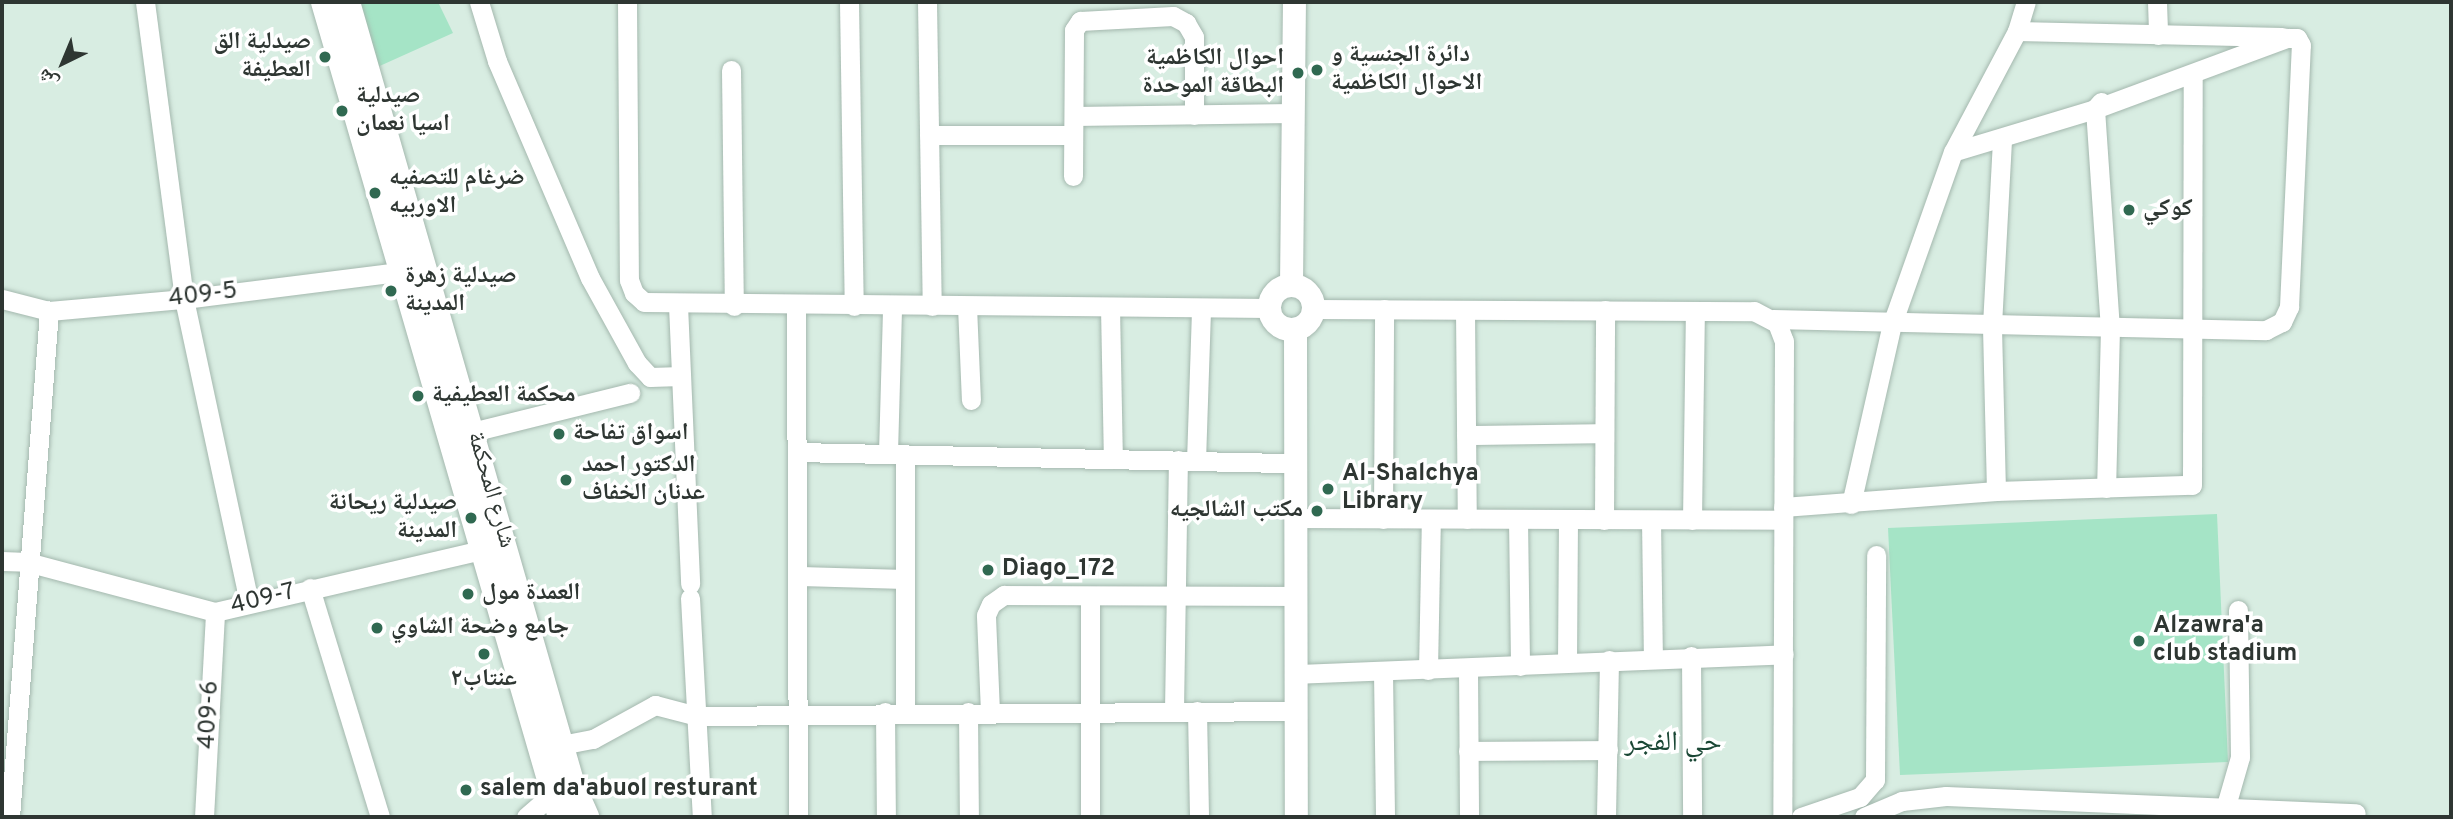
<!DOCTYPE html>
<html>
<head>
<meta charset="utf-8">
<style>
  body { margin:0 }
  #map { position:relative; width:2453px; height:819px; overflow:hidden; background:#d8ede2; font-family:Overpass,"Noto Naskh Arabic",sans-serif }
  div>[style] { position:absolute }
  .green>* { inset:0; background:#a5e4c6 }
  .roads { filter:drop-shadow(0 0 2px #a4b8ae) drop-shadow(0 0 2px #a4b8ae) }
  .minor>* { height:19px; margin:-9.5px; padding:0 9.5px; transform-origin:9.5px; border-radius:9.5px; background:#fff }
  .tertiary>* { height:23px; margin:-11.5px; padding:0 11.5px; transform-origin:11.5px; border-radius:11.5px; background:#fff }
  .tertiary>.ring { margin:-11.5px; padding:0; box-sizing:content-box; background:none; border:23px solid #fff; border-radius:50% }
  .secondary>* { height:26px; margin:-13px; padding:0 13px; transform-origin:13px; border-radius:13px; background:#fff }
  .dots>* { width:19px; height:19px; translate:-50% -50%; box-sizing:border-box; border:4px solid #fff; border-radius:50% }
  span { translate:-50% -50%; white-space:nowrap; text-align:center; line-height:1.15; -webkit-text-stroke:7px #fff; paint-order:stroke }
  .poi-label { font-size:24px; color:#2e3632; font-weight:700 }
  .right { translate:-100% -50%; text-align:right }
  .left { translate:0 -50%; text-align:left }
  .street-label { font-size:24px; color:#2e3632 }
  .quarter-label { font-size:28px; color:#1a4735 }
  .frame { position:absolute; inset:0; border:4px solid #2e3632; pointer-events:none }
  .north { position:absolute; left:28px; top:28px; width:70px; height:70px; -webkit-text-stroke:5px #fff; paint-order:stroke; rotate:223deg; font-size:19px; font-weight:700; line-height:28px; text-align:center; color:#2e3632 }
  .north::after { content:''; display:block; margin:auto; width:24px; height:32px; background:#2e3632; clip-path:polygon(50% 0,100% 100%,50% 72%,0 100%) }
</style>
</head>
<body>
<div id="map">
  <div class="green">
    <i style="clip-path:polygon(353px 2px,438px 2px,453px 33px,373px 69px)"></i>
    <i style="clip-path:polygon(2217px 514px,2228px 762px,1900px 775px,1888px 528px)"></i>
  </div>
  <div class="roads">
    <div class="minor">
      <i style="left:145px;top:2px;width:300px;rotate:82.5deg"></i>
      <i style="left:184px;top:299px;width:311px;rotate:77.9deg"></i>
      <i style="left:479px;top:2px;width:62px;rotate:73deg"></i>
      <i style="left:497px;top:61px;width:236px;rotate:66.8deg"></i>
      <i style="left:590px;top:278px;width:97px;rotate:61.1deg"></i>
      <i style="left:637px;top:363px;width:19px;rotate:47deg"></i>
      <i style="left:650px;top:377px;width:31px;rotate:-2deg"></i>
      <i style="left:627px;top:2px;width:278px;rotate:89.6deg"></i>
      <i style="left:629px;top:280px;width:14px;rotate:69deg"></i>
      <i style="left:634px;top:293px;width:13px;rotate:42deg"></i>
      <i style="left:644px;top:302px;width:625px;rotate:0.55deg"></i>
      <i style="left:849px;top:2px;width:304px;rotate:89.1deg"></i>
      <i style="left:927px;top:2px;width:304px;rotate:89.1deg"></i>
      <i style="left:2157px;top:2px;width:33px;rotate:88deg"></i>
      <i style="left:2017px;top:31px;width:265px;rotate:1.3deg"></i>
      <i style="left:731px;top:70px;width:236px;rotate:89.3deg"></i>
      <i style="left:2101px;top:102px;width:9px;rotate:131deg"></i>
      <i style="left:2095px;top:109px;width:220px;rotate:86.1deg"></i>
      <i style="left:2110px;top:328px;width:160px;rotate:91.4deg"></i>
      <i style="left:1074px;top:116px;width:218px;rotate:-0.8deg"></i>
      <i style="left:929px;top:135px;width:144px"></i>
      <i style="left:1073px;top:176px;width:146px;rotate:-89.6deg"></i>
      <i style="left:1074px;top:30px;width:11px;rotate:-56deg"></i>
      <i style="left:1080px;top:21px;width:93px;rotate:-3.1deg"></i>
      <i style="left:1173px;top:16px;width:15px;rotate:28deg"></i>
      <i style="left:1186px;top:23px;width:16px;rotate:60deg"></i>
      <i style="left:1194px;top:37px;width:78px;rotate:90deg"></i>
      <i style="left:2px;top:299px;width:49px;rotate:14.3deg"></i>
      <i style="left:49px;top:311px;width:136px;rotate:-5.1deg"></i>
      <i style="left:184px;top:299px;width:223px;rotate:-7.2deg"></i>
      <i style="left:678px;top:305px;width:279px;rotate:87.5deg"></i>
      <i style="left:796px;top:306px;width:511px;rotate:89.78deg"></i>
      <i style="left:967px;top:306px;width:94px;rotate:87.6deg"></i>
      <i style="left:1110px;top:307px;width:152px;rotate:88.9deg"></i>
      <i style="left:1313px;top:309px;width:441px;rotate:0.3deg"></i>
      <i style="left:1754px;top:311px;width:26px;rotate:28deg"></i>
      <i style="left:1777px;top:323px;width:19px;rotate:69deg"></i>
      <i style="left:1784px;top:341px;width:476px;rotate:90.2deg"></i>
      <i style="left:1465px;top:310px;width:209px;rotate:89.5deg"></i>
      <i style="left:1773px;top:319px;width:493px;rotate:1.3deg"></i>
      <i style="left:2266px;top:330px;width:18px;rotate:-27deg"></i>
      <i style="left:2282px;top:322px;width:17px;rotate:-65deg"></i>
      <i style="left:2289px;top:307px;width:262px;rotate:-87.4deg"></i>
      <i style="left:2301px;top:45px;width:8px;rotate:-120deg"></i>
      <i style="left:2297px;top:38px;width:10px;rotate:180deg"></i>
      <i style="left:2287px;top:38px;width:205px;rotate:159.7deg"></i>
      <i style="left:2095px;top:109px;width:148px;rotate:163.2deg"></i>
      <i style="left:472px;top:432px;width:163px;rotate:-13.9deg"></i>
      <i style="left:1466px;top:435px;width:138px;rotate:-0.8deg"></i>
      <i style="left:798px;top:452px;width:497px;rotate:1.3deg"></i>
      <i style="left:888px;top:453px;width:147px;rotate:-88.4deg"></i>
      <i style="left:905px;top:454px;width:258px;rotate:90deg"></i>
      <i style="left:1196px;top:461px;width:153px;rotate:-88.1deg"></i>
      <i style="left:1996px;top:491px;width:166px;rotate:-91.4deg"></i>
      <i style="left:1992px;top:325px;width:185px;rotate:-86.9deg"></i>
      <i style="left:1851px;top:504px;width:185px;rotate:-77.2deg"></i>
      <i style="left:1892px;top:324px;width:182px;rotate:-70.5deg"></i>
      <i style="left:1953px;top:152px;width:137px;rotate:-62.1deg"></i>
      <i style="left:2017px;top:31px;width:30px;rotate:-73deg"></i>
      <i style="left:1783px;top:507px;width:214px;rotate:-4.3deg"></i>
      <i style="left:1996px;top:491px;width:196px;rotate:-1.8deg"></i>
      <i style="left:2192px;top:485px;width:410px;rotate:-89.9deg"></i>
      <i style="left:1296px;top:518px;width:486px;rotate:0.2deg"></i>
      <i style="left:1383px;top:519px;width:210px;rotate:-89.7deg"></i>
      <i style="left:1518px;top:519px;width:147px;rotate:89.2deg"></i>
      <i style="left:1604px;top:520px;width:210px;rotate:-89.7deg"></i>
      <i style="left:1651px;top:520px;width:138px;rotate:89.2deg"></i>
      <i style="left:1692px;top:520px;width:209px;rotate:-89.2deg"></i>
      <i style="left:2px;top:561px;width:25px;rotate:2deg"></i>
      <i style="left:27px;top:562px;width:195px;rotate:14.9deg"></i>
      <i style="left:215px;top:612px;width:277px;rotate:-13.1deg"></i>
      <i style="left:800px;top:576px;width:105px;rotate:1.6deg"></i>
      <i style="left:310px;top:588px;width:239px;rotate:73deg"></i>
      <i style="left:1090px;top:596px;width:221px;rotate:90deg"></i>
      <i style="left:690px;top:598px;width:219px;rotate:86.9deg"></i>
      <i style="left:1691px;top:656px;width:161px;rotate:89.6deg"></i>
      <i style="left:1567px;top:663px;width:144px;rotate:-89.6deg"></i>
      <i style="left:1468px;top:668px;width:149px;rotate:89.6deg"></i>
      <i style="left:1428px;top:670px;width:151px;rotate:-88.9deg"></i>
      <i style="left:1383px;top:672px;width:145px;rotate:89.2deg"></i>
      <i style="left:1296px;top:674px;width:488px;rotate:-2.3deg"></i>
      <i style="left:1174px;top:711px;width:251px;rotate:-89.1deg"></i>
      <i style="left:1197px;top:711px;width:106px;rotate:88.9deg"></i>
      <i style="left:885px;top:712px;width:105px;rotate:89.5deg"></i>
      <i style="left:968px;top:712px;width:105px;rotate:89.5deg"></i>
      <i style="left:990px;top:712px;width:97px;rotate:-92.4deg"></i>
      <i style="left:986px;top:615px;width:12px;rotate:-66deg"></i>
      <i style="left:991px;top:604px;width:16px;rotate:-35deg"></i>
      <i style="left:1004px;top:595px;width:292px;rotate:0.2deg"></i>
      <i style="left:561px;top:745px;width:33px;rotate:-11deg"></i>
      <i style="left:593px;top:739px;width:71px;rotate:-28.7deg"></i>
      <i style="left:655px;top:705px;width:43px;rotate:14.7deg"></i>
      <i style="left:697px;top:716px;width:599px;rotate:-0.48deg"></i>
      <i style="left:1468px;top:751px;width:140px;rotate:-0.4deg"></i>
      <i style="left:2223px;top:816px;width:61px;rotate:-73.9deg"></i>
      <i style="left:2240px;top:757px;width:147px;rotate:-90.8deg"></i>
      <i style="left:10px;top:817px;width:508px;rotate:-85.59deg"></i>
      <i style="left:204px;top:817px;width:205px;rotate:-86.9deg"></i>
      <i style="left:526px;top:817px;width:37px;rotate:-41deg"></i>
      <i style="left:1606px;top:817px;width:157px;rotate:-88.9deg"></i>
      <i style="left:1801px;top:817px;width:62px;rotate:-18.7deg"></i>
      <i style="left:1860px;top:797px;width:23px;rotate:-49deg"></i>
      <i style="left:1875px;top:780px;width:225px;rotate:-89.7deg"></i>
      <i style="left:1864px;top:817px;width:41px;rotate:-22.8deg"></i>
      <i style="left:1902px;top:801px;width:44px;rotate:-6.5deg"></i>
      <i style="left:1946px;top:796px;width:410px;rotate:2.4deg"></i>
    </div>
    <div class="tertiary">
      <i class="ring" style="left:1269px;top:285px;width:21px;height:21px"></i>
      <i style="left:1291px;top:285px;width:283px;rotate:-89.4deg"></i>
      <i style="left:1295px;top:329px;width:488px;rotate:89.9deg"></i>
    </div>
    <div class="secondary">
      <i style="left:324px;top:2px;width:849px;rotate:73.79deg"></i>
      <i style="left:347px;top:2px;width:815px;rotate:73.97deg"></i>
      <i style="left:572px;top:785px;width:35px;rotate:66deg"></i>
    </div>
  </div>
  <div class="dots">
    <i style="left:325px;top:57px;background:#306951"></i>
    <i style="left:1317px;top:70px;background:#306951"></i>
    <i style="left:1298px;top:73px;background:#306951"></i>
    <i style="left:342px;top:111px;background:#306951"></i>
    <i style="left:375px;top:193px;background:#306951"></i>
    <i style="left:2129px;top:210px;background:#306951"></i>
    <i style="left:391px;top:291px;background:#306951"></i>
    <i style="left:418px;top:396px;background:#306951"></i>
    <i style="left:559px;top:434px;background:#306951"></i>
    <i style="left:566px;top:480px;background:#306951"></i>
    <i style="left:1328px;top:489px;background:#306951"></i>
    <i style="left:1317px;top:511px;background:#306951"></i>
    <i style="left:471px;top:518px;background:#306951"></i>
    <i style="left:988px;top:570px;background:#306951"></i>
    <i style="left:468px;top:594px;background:#306951"></i>
    <i style="left:377px;top:628px;background:#306951"></i>
    <i style="left:2139px;top:641px;background:#306951"></i>
    <i style="left:484px;top:654px;background:#306951"></i>
    <i style="left:466px;top:790px;background:#306951"></i>
  </div>
  <div class="poi-label">
    <span class="right" style="left:311px;top:57px">صيدلية الق<br>العطيفة</span>
    <span class="left" style="left:1331px;top:70px">دائرة الجنسية و<br>الاحوال الكاظمية</span>
    <span class="right" style="left:1284px;top:73px">احوال الكاظمية<br>البطاقة الموحدة</span>
    <span class="left" style="left:356px;top:111px">صيدلية<br>اسيا نعمان</span>
    <span class="left" style="left:389px;top:193px">ضرغام للتصفيه<br>الاوربيه</span>
    <span class="left" style="left:2143px;top:210px">كوكي</span>
    <span class="left" style="left:405px;top:291px">صيدلية زهرة<br>المدينة</span>
    <span class="left" style="left:432px;top:396px">محكمة العطيفية</span>
    <span class="left" style="left:573px;top:434px">اسواق تفاحة</span>
    <span class="left" style="left:582px;top:480px">الدكتور احمد<br>عدنان الخفاف</span>
    <span class="left" style="left:1342px;top:489px">Al-Shalchya<br>Library</span>
    <span class="right" style="left:457px;top:518px">صيدلية ريحانة<br>المدينة</span>
    <span class="right" style="left:1303px;top:511px">مكتب الشالجيه</span>
    <span class="left" style="left:1002px;top:570px">Diago_172</span>
    <span class="left" style="left:482px;top:594px">العمدة مول</span>
    <span class="left" style="left:2153px;top:641px">Alzawra'a<br>club stadium</span>
    <span class="left" style="left:391px;top:628px">جامع وضحة الشاوي</span>
    <span style="left:484px;top:680px">عنتاب٢</span>
    <span class="left" style="left:480px;top:790px">salem da'abuol resturant</span>
  </div>
  <div class="street-label">
    <span style="left:203px;top:296px;rotate:-7deg">409-5</span>
    <span style="left:490px;top:490px;rotate:74deg">شارع المحكمة</span>
    <span style="left:263px;top:600px;rotate:-14deg">409-7</span>
    <span style="left:210px;top:715px;rotate:-87deg">409-6</span>
  </div>
  <div class="quarter-label">
    <span style="left:1673px;top:743px">حي الفجر</span>
  </div>
  <div class="frame"></div>
  <div class="north">ش</div>
</div>
</body>
</html>
